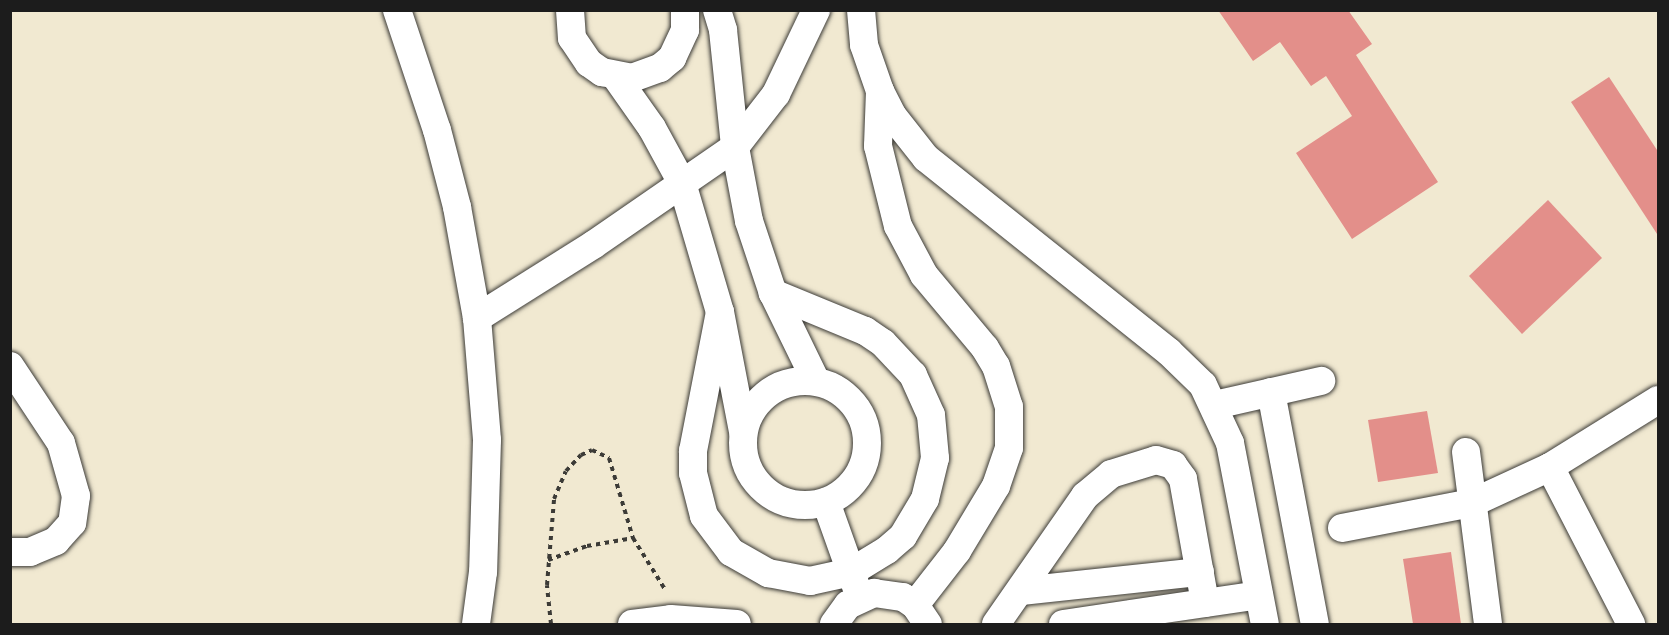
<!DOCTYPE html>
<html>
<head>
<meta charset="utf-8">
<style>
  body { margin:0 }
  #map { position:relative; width:1669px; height:635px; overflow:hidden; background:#f1e9d1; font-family:Sriracha,sans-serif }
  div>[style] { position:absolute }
  .building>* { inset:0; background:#e38f8a }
  .path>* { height:4px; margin-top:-2px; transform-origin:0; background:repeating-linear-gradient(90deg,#3c3b37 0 4.5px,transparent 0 9px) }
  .roads { filter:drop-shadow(0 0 2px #3c3b37) drop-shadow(0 0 2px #3c3b37) }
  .minor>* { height:28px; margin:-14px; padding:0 14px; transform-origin:14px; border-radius:14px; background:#fff }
  .minor>.ring { margin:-14px; padding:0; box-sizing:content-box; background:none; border:28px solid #fff; border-radius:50% }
  span { translate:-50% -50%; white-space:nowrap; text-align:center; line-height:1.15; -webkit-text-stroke:6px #f7f3e8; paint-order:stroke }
  .frame { position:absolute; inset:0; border:12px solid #1c1c1c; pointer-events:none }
</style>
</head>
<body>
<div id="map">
  <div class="building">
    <i style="clip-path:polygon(1218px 10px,1348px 10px,1372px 44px,1356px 55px,1438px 182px,1352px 239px,1296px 153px,1352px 116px,1326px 76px,1311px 86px,1280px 42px,1253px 61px)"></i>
    <i style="clip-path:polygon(1609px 77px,1659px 153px,1659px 237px,1571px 102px)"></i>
    <i style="clip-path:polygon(1548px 200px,1602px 258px,1522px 334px,1469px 276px)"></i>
    <i style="clip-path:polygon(1427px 411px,1438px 473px,1378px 482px,1368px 420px)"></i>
    <i style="clip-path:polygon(1451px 552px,1461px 624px,1413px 624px,1403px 559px)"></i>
  </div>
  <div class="path">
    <i style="left:548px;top:560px;width:41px;rotate:-19.7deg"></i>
    <i style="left:587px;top:546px;width:47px;rotate:-9.9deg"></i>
    <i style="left:551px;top:624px;width:39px;rotate:-96deg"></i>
    <i style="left:547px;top:585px;width:86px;rotate:-85.3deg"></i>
    <i style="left:554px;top:499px;width:30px;rotate:-67deg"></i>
    <i style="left:566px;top:471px;width:22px;rotate:-47deg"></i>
    <i style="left:581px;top:455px;width:12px;rotate:-24deg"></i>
    <i style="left:592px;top:450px;width:19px;rotate:25deg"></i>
    <i style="left:609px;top:458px;width:84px;rotate:73.3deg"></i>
    <i style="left:633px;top:538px;width:62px;rotate:58.1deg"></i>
  </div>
  <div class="roads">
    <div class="minor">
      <i style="left:397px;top:10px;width:126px;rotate:71.6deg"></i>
      <i style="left:437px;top:130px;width:80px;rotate:75.4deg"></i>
      <i style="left:457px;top:207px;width:113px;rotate:79.8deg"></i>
      <i style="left:477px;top:318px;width:122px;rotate:85.3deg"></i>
      <i style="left:487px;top:440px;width:132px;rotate:91.7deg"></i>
      <i style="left:483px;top:572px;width:52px;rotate:97.7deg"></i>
      <i style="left:570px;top:10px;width:28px;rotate:86deg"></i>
      <i style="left:572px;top:38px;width:30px;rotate:56deg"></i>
      <i style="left:589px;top:63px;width:16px;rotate:35deg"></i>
      <i style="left:602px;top:72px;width:31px;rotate:11deg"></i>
      <i style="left:632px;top:78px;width:30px;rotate:-20deg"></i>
      <i style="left:660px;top:68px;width:16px;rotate:-40deg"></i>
      <i style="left:672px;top:58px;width:31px;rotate:-65deg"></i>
      <i style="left:685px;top:30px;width:20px;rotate:-90deg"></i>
      <i style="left:717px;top:10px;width:21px;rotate:73deg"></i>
      <i style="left:723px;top:30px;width:118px;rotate:84.1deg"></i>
      <i style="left:735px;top:147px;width:75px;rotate:79.3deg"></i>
      <i style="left:749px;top:221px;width:76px;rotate:71.6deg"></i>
      <i style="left:773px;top:293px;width:98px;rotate:64deg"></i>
      <i style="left:861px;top:10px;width:35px;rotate:85deg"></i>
      <i style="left:864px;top:45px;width:49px;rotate:70.8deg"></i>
      <i style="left:880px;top:91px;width:27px;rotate:63deg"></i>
      <i style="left:892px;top:115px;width:55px;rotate:51.7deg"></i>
      <i style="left:926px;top:158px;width:311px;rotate:38.6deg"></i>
      <i style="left:1169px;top:352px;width:47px;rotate:44.1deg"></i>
      <i style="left:1203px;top:385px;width:64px;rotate:65deg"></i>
      <i style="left:1230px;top:443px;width:184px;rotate:79.1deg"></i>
      <i style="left:616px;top:77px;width:62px;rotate:54.8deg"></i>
      <i style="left:652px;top:128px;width:63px;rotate:61.4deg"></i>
      <i style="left:682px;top:183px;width:134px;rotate:73.6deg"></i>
      <i style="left:720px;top:312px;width:122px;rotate:79.1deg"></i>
      <i style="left:880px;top:91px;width:55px;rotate:92.1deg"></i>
      <i style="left:878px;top:146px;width:82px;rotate:76deg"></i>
      <i style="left:898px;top:226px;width:55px;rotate:62deg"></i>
      <i style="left:924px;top:275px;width:95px;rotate:50.1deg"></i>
      <i style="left:985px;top:348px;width:21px;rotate:59deg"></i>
      <i style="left:996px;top:366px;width:43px;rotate:72.4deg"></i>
      <i style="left:1009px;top:407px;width:41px;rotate:90deg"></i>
      <i style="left:1009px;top:448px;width:40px;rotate:108.9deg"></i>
      <i style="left:996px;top:486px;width:76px;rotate:121deg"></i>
      <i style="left:957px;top:551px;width:68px;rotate:127.9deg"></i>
      <i style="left:720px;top:312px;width:142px;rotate:101deg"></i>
      <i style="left:693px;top:451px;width:22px;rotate:90deg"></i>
      <i style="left:693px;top:473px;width:44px;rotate:75.7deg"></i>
      <i style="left:704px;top:516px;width:45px;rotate:53.1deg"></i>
      <i style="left:731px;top:552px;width:43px;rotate:29.6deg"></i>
      <i style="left:768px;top:573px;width:43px;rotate:10.8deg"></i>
      <i style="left:810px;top:581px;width:42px;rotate:-12.4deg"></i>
      <i style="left:851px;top:572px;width:42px;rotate:-31.4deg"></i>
      <i style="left:887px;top:550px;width:21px;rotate:-41deg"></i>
      <i style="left:903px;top:536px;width:43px;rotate:-59.3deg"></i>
      <i style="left:925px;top:499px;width:42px;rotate:-76.3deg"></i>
      <i style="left:935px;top:458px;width:43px;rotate:-95.3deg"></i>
      <i style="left:931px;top:415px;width:44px;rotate:-114.2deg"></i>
      <i style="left:913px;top:375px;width:44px;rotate:-133.2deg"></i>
      <i style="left:883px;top:343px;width:22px;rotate:-146deg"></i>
      <i style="left:865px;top:331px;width:100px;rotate:-157.6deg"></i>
      <i style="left:477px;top:318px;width:137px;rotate:-32.2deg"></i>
      <i style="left:593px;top:245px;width:173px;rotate:-34.6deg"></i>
      <i style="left:735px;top:147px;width:67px;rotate:-52.3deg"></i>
      <i style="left:776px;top:94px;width:93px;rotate:-64.5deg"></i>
      <i style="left:10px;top:366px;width:92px;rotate:56.5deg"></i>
      <i style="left:61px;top:443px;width:55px;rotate:74.2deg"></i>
      <i style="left:76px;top:496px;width:27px;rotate:98deg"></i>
      <i style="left:72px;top:523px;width:24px;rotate:132deg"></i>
      <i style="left:56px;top:541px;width:28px;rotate:157deg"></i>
      <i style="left:30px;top:552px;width:20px;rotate:180deg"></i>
      <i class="ring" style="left:743px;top:381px;width:96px;height:96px"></i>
      <i style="left:1271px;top:392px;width:236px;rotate:79.3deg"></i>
      <i style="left:1215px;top:405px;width:109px;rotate:-12.8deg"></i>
      <i style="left:1466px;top:452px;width:173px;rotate:82.7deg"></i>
      <i style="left:1550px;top:467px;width:177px;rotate:62.7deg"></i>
      <i style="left:826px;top:502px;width:92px;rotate:70.4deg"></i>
      <i style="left:1342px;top:528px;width:132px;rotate:-10.9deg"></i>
      <i style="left:1472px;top:503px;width:86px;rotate:-24.8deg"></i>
      <i style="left:1550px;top:467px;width:127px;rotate:-31.8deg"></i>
      <i style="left:1021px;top:591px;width:180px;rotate:-6.1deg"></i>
      <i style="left:632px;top:624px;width:39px;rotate:-7deg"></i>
      <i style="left:671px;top:619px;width:66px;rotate:4.3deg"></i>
      <i style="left:834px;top:624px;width:24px;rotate:-54deg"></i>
      <i style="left:848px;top:605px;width:29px;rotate:-25deg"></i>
      <i style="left:874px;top:593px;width:29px;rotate:8deg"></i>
      <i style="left:903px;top:597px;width:14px;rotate:34deg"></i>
      <i style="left:915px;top:605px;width:23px;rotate:56deg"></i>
      <i style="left:996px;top:624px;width:156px;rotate:-55.2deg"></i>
      <i style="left:1085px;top:496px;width:34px;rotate:-40deg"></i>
      <i style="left:1111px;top:474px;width:47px;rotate:-17.3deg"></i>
      <i style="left:1156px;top:460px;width:18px;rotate:16deg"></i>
      <i style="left:1173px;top:465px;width:17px;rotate:54deg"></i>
      <i style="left:1183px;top:479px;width:126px;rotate:79.9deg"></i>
      <i style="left:1063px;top:624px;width:198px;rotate:-8.4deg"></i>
    </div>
  </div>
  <div class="frame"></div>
</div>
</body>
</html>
